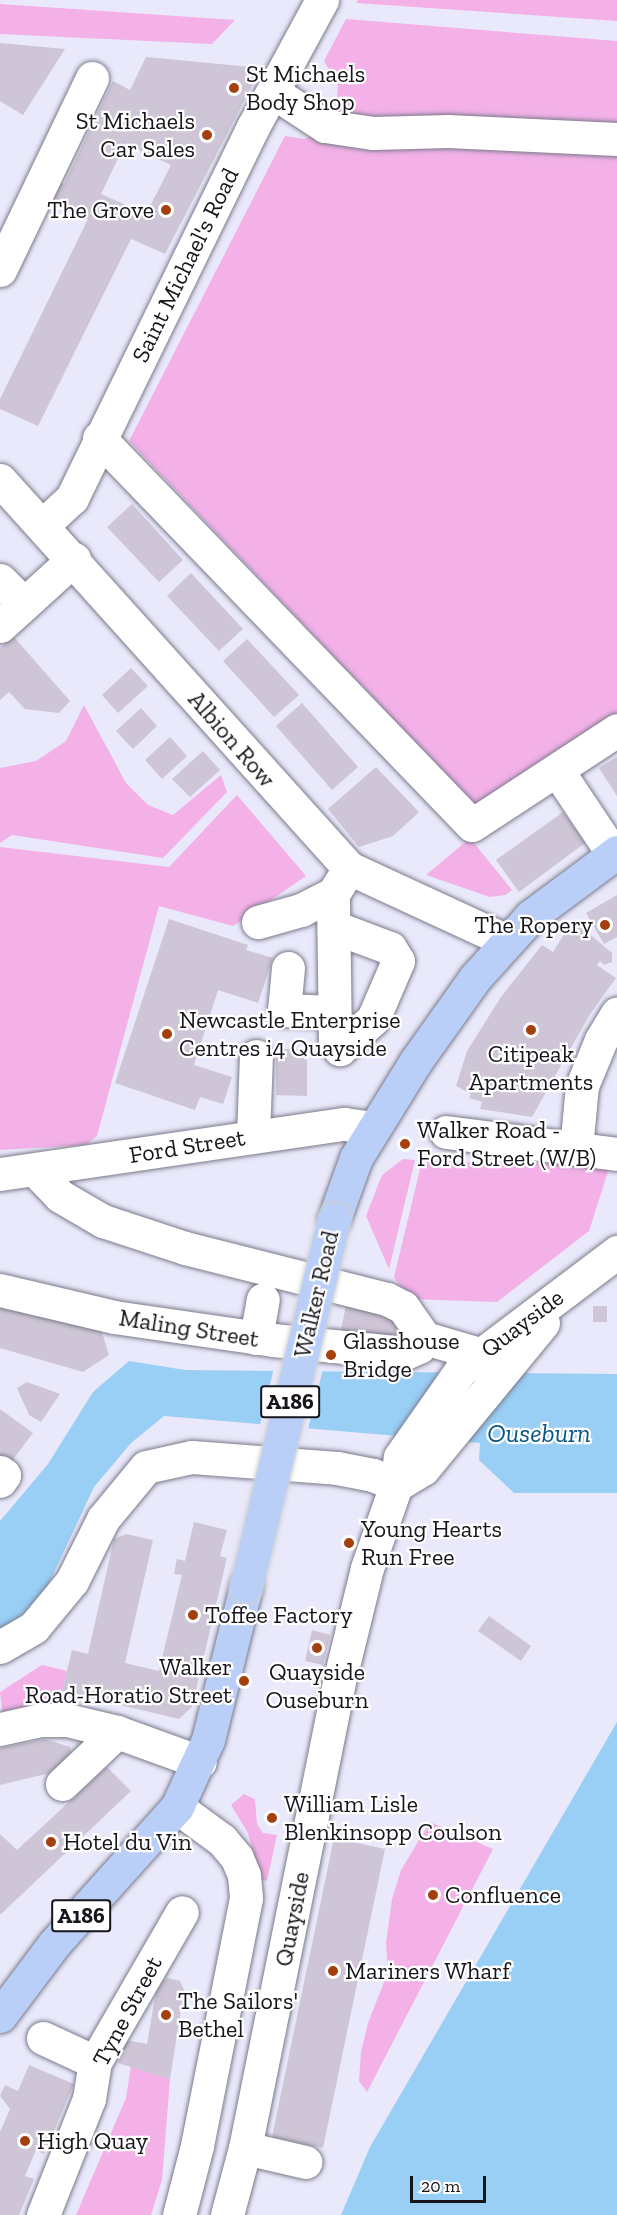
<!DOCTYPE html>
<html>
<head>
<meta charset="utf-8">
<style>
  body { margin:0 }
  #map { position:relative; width:617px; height:2215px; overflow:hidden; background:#e9e9fb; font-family:"Zilla Slab",serif }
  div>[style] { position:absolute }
  .green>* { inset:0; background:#f3b1e8 }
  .water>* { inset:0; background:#99cef5 }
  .pier>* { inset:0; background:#e9e9fb }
  .building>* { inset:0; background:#cec5d6 }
  .roads { filter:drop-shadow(0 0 2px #7b7b8b) drop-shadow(0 0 2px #7b7b8b) }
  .minor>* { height:33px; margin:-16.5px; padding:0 16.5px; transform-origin:16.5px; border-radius:16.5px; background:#fff }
  .major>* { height:33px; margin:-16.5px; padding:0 16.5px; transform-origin:16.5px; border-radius:16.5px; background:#bacff7 }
  .bridges { filter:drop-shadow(0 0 2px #d0d0d1) drop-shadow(0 0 2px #d0d0d1) }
  .major-bridge>* { height:33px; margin:-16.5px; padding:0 16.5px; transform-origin:16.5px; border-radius:16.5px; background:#bacff7 }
  .dots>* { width:16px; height:16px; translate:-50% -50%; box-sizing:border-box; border:3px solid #fff; border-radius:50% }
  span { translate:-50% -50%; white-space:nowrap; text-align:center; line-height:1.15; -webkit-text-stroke:4.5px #fff; paint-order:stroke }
  .shield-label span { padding:2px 4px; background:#fff; border:2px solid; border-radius:4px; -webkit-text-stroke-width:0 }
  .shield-label { font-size:22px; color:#15151b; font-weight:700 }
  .poi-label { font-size:24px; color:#15151b }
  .left { translate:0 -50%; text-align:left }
  .right { translate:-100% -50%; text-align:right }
  .street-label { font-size:24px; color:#15151b }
  .water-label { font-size:26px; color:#08567f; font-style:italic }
  .scale { position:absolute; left:410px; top:2176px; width:76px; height:27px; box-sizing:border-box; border:3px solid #15151b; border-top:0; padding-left:8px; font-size:18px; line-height:21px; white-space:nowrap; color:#15151b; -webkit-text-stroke:4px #fff; paint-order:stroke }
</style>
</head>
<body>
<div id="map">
  <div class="green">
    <i style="clip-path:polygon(358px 0,617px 0,617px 21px,356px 3px)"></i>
    <i style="clip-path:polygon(0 4px,235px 20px,212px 44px,0 34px)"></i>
    <i style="clip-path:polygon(346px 19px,617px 41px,617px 713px,477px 807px,129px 441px,285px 136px,304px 139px,318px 133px,336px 114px,338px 85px,324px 61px)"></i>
    <i style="clip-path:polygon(84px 705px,126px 783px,148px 805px,173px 815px,221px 775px,227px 792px,163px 858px,12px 835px,0 843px,0 768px,36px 761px,66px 741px)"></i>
    <i style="clip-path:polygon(237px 795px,306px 876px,233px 926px,159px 906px,97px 1136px,86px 1145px,0 1150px,0 847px,169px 867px)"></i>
    <i style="clip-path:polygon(470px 838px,512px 890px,505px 895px,490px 897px,426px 875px)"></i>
    <i style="clip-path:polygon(403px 1159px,415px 1160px,389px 1269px,366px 1216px,382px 1175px)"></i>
    <i style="clip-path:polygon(422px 1161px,610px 1165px,589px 1231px,497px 1302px,409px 1299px,394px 1277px)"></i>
    <i style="clip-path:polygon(42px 1665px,67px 1671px,62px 1691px,51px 1699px,3px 1716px,0 1692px)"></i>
    <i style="clip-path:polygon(244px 1794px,255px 1799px,257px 1824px,263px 1833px,277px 1835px,267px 1881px,260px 1879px,248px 1833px,231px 1805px)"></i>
    <i style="clip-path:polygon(430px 1822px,493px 1849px,367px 2092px,359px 2081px,361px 2052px,368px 2023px,388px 1972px,386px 1943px,392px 1899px,401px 1870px)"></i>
    <i style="clip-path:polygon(131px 2066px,170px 2079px,162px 2180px,151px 2215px,76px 2215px,126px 2098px)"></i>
  </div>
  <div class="water">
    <i style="clip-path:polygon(129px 1361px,185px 1370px,617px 1374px,617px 1493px,514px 1493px,479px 1460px,480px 1443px,164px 1416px,131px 1443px,94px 1487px,42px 1598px,0 1633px,0 1521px,48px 1464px,93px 1392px)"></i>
    <i style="clip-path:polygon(617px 1722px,617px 2215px,341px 2215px,370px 2147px)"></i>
  </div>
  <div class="pier">
    <i style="clip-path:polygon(274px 1368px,323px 1369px,307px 1433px,259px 1429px)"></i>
  </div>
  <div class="building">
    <i style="clip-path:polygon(0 43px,65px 49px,23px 115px,0 101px)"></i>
    <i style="clip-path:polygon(evenodd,146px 57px,261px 68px,165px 254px,131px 239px,38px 426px,0 409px,0 399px,88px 219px,45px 199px,53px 180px,64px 184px,113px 81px,130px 90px,146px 57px,125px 144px,171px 165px,146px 214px,101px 194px,125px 144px)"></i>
    <i style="clip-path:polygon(132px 504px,183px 560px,159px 582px,107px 527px)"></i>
    <i style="clip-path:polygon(191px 573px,243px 629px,219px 651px,167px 596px)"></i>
    <i style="clip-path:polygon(13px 636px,70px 701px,59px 713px,25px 709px,9px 692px,0 700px,0 648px)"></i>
    <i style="clip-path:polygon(247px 639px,299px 695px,274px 717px,223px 661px)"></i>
    <i style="clip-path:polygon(131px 668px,148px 686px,118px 713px,102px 695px)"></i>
    <i style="clip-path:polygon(302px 703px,358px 767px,332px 790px,276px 726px)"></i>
    <i style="clip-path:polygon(141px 708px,157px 726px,133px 749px,116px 731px)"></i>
    <i style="clip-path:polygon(170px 737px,187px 756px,162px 779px,145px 760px)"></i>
    <i style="clip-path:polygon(203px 751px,220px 770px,190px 797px,172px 779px)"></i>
    <i style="clip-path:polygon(617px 757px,617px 796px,599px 768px)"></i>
    <i style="clip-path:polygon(376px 767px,419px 812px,393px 836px,359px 847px,328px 809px)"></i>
    <i style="clip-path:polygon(563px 812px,585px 843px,519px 892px,496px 860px)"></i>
    <i style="clip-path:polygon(617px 895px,617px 937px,604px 944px,586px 913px)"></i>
    <i style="clip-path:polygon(169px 919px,248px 945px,246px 950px,273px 958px,258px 1003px,218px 990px,194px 1065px,232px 1077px,223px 1104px,200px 1097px,195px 1110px,115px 1083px)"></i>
    <i style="clip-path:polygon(573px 920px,612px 953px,612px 962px,604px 965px,600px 961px,597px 965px,616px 978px,590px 1014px,532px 1117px,480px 1109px,482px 1102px,469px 1098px,471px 1094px,456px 1086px,467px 1051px,501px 997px,542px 945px,553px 952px)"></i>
    <i style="clip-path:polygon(276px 1049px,307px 1049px,307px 1096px,276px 1095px)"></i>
    <i style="clip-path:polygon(0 1303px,101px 1329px,109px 1355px,83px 1372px,0 1348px)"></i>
    <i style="clip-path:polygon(346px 1305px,404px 1318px,399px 1346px,340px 1336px)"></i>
    <i style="clip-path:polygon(593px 1306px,607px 1306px,607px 1322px,593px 1322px)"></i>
    <i style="clip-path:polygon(27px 1382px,60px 1394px,41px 1422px,29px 1415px,17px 1388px)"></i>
    <i style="clip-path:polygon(0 1409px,33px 1433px,8px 1466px,0 1459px)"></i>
    <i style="clip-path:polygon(194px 1522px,227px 1530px,220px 1556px,227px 1558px,192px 1707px,179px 1719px,62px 1691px,72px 1650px,88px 1654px,114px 1539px,126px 1534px,153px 1540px,125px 1663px,159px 1671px,182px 1575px,174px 1574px,177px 1559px,185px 1561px)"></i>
    <i style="clip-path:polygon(489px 1616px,531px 1646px,521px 1661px,478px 1631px)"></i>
    <i style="clip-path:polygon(312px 1630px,330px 1635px,323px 1665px,305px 1661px)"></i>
    <i style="clip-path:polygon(45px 1739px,70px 1747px,75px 1767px,0 1785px,0 1748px)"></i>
    <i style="clip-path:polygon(107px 1767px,131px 1791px,0 1915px,0 1834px,17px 1850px)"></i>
    <i style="clip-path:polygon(334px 1838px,385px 1849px,323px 2148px,272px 2137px)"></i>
    <i style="clip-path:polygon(167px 1978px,180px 1981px,184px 1990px,170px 2079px,118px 2063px,125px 2040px,147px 2044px,157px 1986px)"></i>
    <i style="clip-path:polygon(29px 2065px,74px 2084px,44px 2154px,36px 2150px,25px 2176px,34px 2179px,19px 2215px,0 2215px,0 2132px,10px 2109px,0 2096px,5px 2085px,18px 2091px)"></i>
  </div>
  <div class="roads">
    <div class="minor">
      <i style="left:273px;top:92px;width:62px;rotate:33.2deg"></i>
      <i style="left:325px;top:126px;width:49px;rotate:8.3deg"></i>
      <i style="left:373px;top:133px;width:75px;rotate:-1.5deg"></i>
      <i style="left:448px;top:131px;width:169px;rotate:2.7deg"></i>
      <i style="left:0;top:270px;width:213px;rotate:-64.4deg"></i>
      <i style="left:99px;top:438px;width:537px;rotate:46.06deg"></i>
      <i style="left:472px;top:825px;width:173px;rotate:-33.2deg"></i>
      <i style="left:0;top:480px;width:522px;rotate:48.03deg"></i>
      <i style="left:349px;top:868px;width:174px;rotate:24.8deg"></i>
      <i style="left:43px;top:525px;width:40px;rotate:-43deg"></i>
      <i style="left:72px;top:498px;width:413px;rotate:-64deg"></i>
      <i style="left:253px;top:127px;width:145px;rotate:-61.5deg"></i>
      <i style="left:0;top:580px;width:34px;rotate:45deg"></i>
      <i style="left:0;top:626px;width:100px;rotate:-42.2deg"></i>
      <i style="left:557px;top:770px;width:101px;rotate:56.3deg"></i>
      <i style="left:258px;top:922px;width:45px;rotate:-15.6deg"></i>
      <i style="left:301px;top:910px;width:36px;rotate:-27deg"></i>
      <i style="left:334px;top:927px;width:60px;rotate:20.6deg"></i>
      <i style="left:390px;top:948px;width:15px;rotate:58deg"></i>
      <i style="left:398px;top:961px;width:63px;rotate:113.3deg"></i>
      <i style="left:373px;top:1019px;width:45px;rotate:137.7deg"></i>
      <i style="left:340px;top:1049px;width:8px;rotate:-130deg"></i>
      <i style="left:335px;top:1043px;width:149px;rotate:-90.8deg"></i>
      <i style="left:333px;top:894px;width:31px;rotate:-58deg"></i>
      <i style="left:288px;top:968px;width:42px;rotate:95.4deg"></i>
      <i style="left:284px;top:1010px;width:50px;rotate:2.3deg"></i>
      <i style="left:446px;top:1132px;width:172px;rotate:7.3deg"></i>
      <i style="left:253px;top:1136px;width:80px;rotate:-87.9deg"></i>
      <i style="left:576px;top:1149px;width:63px;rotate:-84.6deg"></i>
      <i style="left:582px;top:1086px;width:50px;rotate:-67.6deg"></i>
      <i style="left:601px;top:1040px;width:31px;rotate:-59deg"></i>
      <i style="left:35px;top:1170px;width:36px;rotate:46deg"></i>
      <i style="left:60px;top:1196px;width:50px;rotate:30.2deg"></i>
      <i style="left:103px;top:1221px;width:86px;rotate:18.2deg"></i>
      <i style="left:185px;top:1248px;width:208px;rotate:14.2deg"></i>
      <i style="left:387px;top:1299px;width:18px;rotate:27deg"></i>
      <i style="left:403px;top:1307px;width:38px;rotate:55deg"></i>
      <i style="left:0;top:1174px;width:348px;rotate:-8.3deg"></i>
      <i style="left:344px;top:1124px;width:30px;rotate:8deg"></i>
      <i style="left:0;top:1290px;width:117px;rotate:13.3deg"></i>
      <i style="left:114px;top:1317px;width:161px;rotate:8.2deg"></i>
      <i style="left:273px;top:1340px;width:133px;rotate:5.6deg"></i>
      <i style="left:405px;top:1353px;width:15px;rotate:-23deg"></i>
      <i style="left:419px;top:1347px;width:11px;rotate:-56deg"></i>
      <i style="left:425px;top:1338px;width:56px;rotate:16.5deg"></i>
      <i style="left:256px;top:1338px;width:39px;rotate:-80deg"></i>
      <i style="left:0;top:1472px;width:5px;rotate:37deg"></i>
      <i style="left:4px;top:1475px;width:7px;rotate:124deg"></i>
      <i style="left:396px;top:1485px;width:31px;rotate:-31deg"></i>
      <i style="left:423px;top:1469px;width:189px;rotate:-50.6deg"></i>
      <i style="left:0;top:1647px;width:39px;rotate:-30deg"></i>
      <i style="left:34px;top:1627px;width:60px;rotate:-50.4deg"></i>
      <i style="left:72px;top:1581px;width:69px;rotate:-63.4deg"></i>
      <i style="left:103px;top:1519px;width:67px;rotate:-50.4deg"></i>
      <i style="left:146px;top:1467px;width:47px;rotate:-12.3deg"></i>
      <i style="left:192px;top:1457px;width:145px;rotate:4.3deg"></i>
      <i style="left:337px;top:1468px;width:37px;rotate:11deg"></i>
      <i style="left:373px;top:1475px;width:25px;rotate:23deg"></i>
      <i style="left:0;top:1729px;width:42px;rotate:-12.4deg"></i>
      <i style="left:41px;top:1720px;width:26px"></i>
      <i style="left:67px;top:1720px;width:51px;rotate:13.5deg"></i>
      <i style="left:117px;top:1732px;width:88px;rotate:19.9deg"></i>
      <i style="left:62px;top:1784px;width:76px;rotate:-43.4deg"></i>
      <i style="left:177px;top:1807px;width:56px;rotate:36.3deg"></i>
      <i style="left:222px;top:1840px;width:23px;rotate:50deg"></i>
      <i style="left:237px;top:1858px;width:18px;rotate:68deg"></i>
      <i style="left:244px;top:1875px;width:23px;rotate:85deg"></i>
      <i style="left:246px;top:1898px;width:253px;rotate:101.2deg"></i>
      <i style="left:197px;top:2146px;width:71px;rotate:104.6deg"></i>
      <i style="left:43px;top:2038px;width:57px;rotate:24.8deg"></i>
      <i style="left:245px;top:2148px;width:62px;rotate:13.1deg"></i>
      <i style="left:43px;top:2215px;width:125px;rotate:-68.4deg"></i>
      <i style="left:89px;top:2099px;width:37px;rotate:-81deg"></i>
      <i style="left:95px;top:2062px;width:173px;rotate:-59.9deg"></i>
      <i style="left:227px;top:2215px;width:69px;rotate:-75deg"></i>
      <i style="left:245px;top:2148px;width:484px;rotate:-78.6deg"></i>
      <i style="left:341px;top:1674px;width:109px;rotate:-76.2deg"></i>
      <i style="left:367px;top:1568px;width:88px;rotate:-70.7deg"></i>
      <i style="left:396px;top:1485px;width:28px;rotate:-82deg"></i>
      <i style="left:400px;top:1457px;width:106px;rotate:-55deg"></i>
      <i style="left:461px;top:1370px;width:196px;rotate:-37.1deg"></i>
    </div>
    <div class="major">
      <i style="left:334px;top:1219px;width:65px;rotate:-70.2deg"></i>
      <i style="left:356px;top:1158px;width:114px;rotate:-58.3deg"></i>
      <i style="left:416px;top:1061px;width:102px;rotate:-54.6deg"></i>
      <i style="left:475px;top:978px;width:84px;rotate:-47.9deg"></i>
      <i style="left:531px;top:916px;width:107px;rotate:-36.7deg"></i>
      <i style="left:0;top:2016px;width:90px;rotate:-53.1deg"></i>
      <i style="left:54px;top:1944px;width:184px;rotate:-48.1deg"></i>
      <i style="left:177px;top:1807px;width:74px;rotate:-65.2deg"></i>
      <i style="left:208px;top:1740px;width:159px;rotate:-76.1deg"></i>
    </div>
  </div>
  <div class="bridges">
    <div class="major-bridge">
      <i style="left:246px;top:1586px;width:377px;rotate:-76.5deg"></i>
    </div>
  </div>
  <div class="dots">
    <i style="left:234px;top:88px;background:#a43f0e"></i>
    <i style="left:207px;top:135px;background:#a43f0e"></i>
    <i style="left:166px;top:210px;background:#a43f0e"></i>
    <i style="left:605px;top:925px;background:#a43f0e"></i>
    <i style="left:531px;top:1030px;background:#a43f0e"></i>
    <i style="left:167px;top:1034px;background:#a43f0e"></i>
    <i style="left:405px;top:1144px;background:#a43f0e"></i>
    <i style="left:331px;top:1355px;background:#a43f0e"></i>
    <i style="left:349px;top:1543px;background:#a43f0e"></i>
    <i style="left:193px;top:1615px;background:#a43f0e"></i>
    <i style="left:317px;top:1648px;background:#a43f0e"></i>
    <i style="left:244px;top:1681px;background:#a43f0e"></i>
    <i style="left:272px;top:1818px;background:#a43f0e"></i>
    <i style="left:51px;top:1842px;background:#a43f0e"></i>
    <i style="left:433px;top:1895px;background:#a43f0e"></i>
    <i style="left:333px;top:1971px;background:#a43f0e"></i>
    <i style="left:166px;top:2015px;background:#a43f0e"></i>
    <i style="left:25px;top:2141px;background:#a43f0e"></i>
  </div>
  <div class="shield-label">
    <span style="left:290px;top:1402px">A186</span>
    <span style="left:81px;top:1916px">A186</span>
  </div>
  <div class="poi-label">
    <span class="left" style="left:246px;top:88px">St Michaels<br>Body Shop</span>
    <span class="right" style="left:195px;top:135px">St Michaels<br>Car Sales</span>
    <span class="right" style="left:154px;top:210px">The Grove</span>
    <span class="right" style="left:593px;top:925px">The Ropery</span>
    <span class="left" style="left:179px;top:1034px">Newcastle Enterprise<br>Centres i4 Quayside</span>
    <span style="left:531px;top:1068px">Citipeak<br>Apartments</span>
    <span class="left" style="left:417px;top:1144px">Walker Road -<br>Ford Street (W/B)</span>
    <span class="left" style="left:343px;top:1355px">Glasshouse<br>Bridge</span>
    <span class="left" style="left:361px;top:1543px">Young Hearts<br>Run Free</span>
    <span class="left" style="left:205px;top:1615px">Toffee Factory</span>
    <span class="right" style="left:232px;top:1681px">Walker<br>Road-Horatio Street</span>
    <span style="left:317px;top:1686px">Quayside<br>Ouseburn</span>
    <span class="left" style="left:284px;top:1818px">William Lisle<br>Blenkinsopp Coulson</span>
    <span class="left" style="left:63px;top:1842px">Hotel du Vin</span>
    <span class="left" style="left:445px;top:1895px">Confluence</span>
    <span class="left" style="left:345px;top:1971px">Mariners Wharf</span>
    <span class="left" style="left:178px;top:2015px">The Sailors'<br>Bethel</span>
    <span class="left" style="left:37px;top:2141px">High Quay</span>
  </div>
  <div class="street-label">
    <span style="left:185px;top:265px;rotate:-64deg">Saint Michael's Road</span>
    <span style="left:232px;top:739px;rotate:49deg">Albion Row</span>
    <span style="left:187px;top:1146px;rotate:-9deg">Ford Street</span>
    <span style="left:316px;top:1294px;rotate:-77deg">Walker Road</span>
    <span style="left:522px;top:1323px;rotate:-37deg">Quayside</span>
    <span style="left:189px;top:1328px;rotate:9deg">Maling Street</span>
    <span style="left:292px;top:1919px;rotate:-79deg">Quayside</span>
    <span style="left:127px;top:2011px;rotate:-62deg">Tyne Street</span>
  </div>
  <div class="water-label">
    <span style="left:539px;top:1434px">Ouseburn</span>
  </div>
  <div class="scale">20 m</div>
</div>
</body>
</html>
